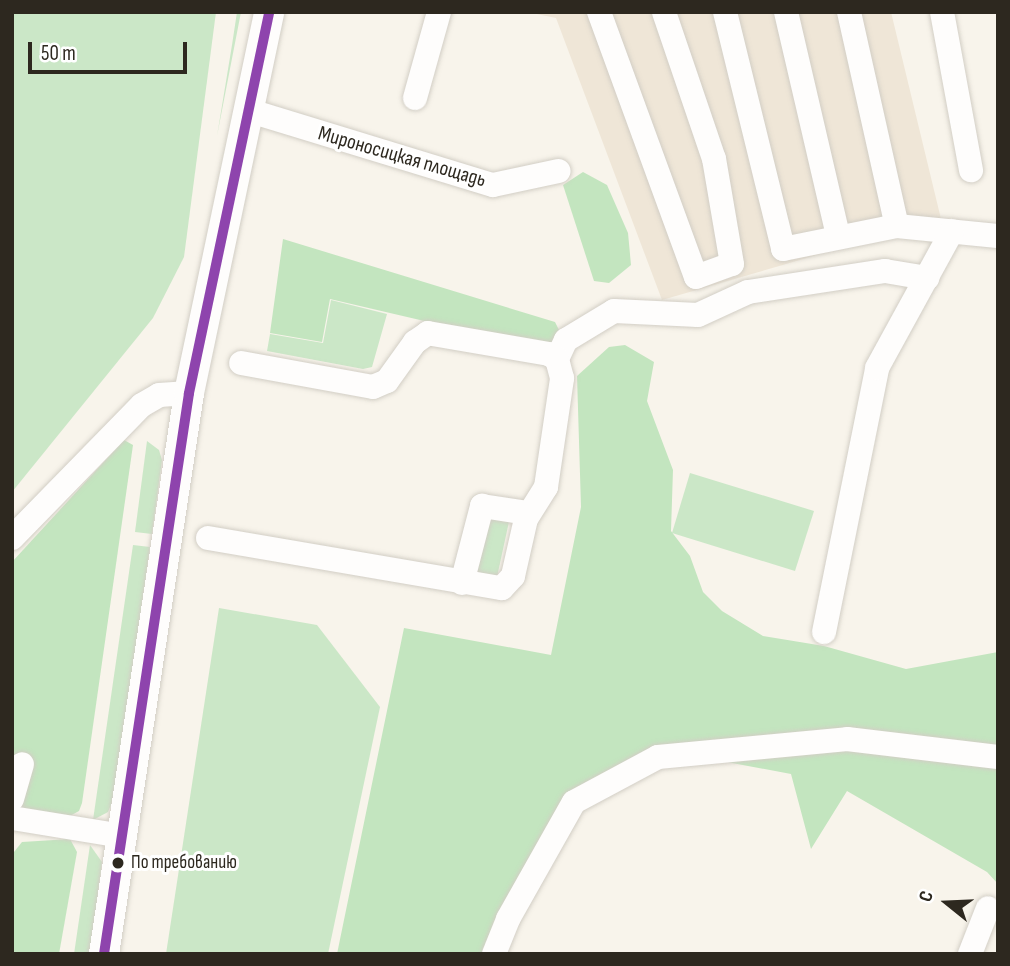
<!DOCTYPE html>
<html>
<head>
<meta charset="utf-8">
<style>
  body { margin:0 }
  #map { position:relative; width:1010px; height:966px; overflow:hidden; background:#f8f4eb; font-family:"Sofia Sans Condensed",sans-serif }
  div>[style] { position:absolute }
  .industrial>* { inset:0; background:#efe6d7 }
  .green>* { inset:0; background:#cbe7c7 }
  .forest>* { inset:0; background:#c3e5bf }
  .roads { filter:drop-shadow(0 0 2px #d2cec5) drop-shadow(0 0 2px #d2cec5) }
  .minor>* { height:24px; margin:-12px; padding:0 12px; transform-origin:12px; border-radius:12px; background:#fefdfc }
  .major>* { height:30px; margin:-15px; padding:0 15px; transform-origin:15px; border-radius:15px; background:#fefdfc }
  .bus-1>* { height:10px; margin:-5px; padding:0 5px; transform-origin:5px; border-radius:5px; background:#8e44ad }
  .dots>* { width:19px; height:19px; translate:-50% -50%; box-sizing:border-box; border:4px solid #fff; border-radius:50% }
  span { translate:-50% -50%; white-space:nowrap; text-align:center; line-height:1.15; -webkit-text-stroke:6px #fff; paint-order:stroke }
  .bus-label { font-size:19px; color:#2d281f }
  .left { translate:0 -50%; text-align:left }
  .street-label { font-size:21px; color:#2d281f }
  .frame { position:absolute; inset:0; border:14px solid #2d281f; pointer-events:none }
  .north { position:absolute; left:912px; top:868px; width:70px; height:70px; -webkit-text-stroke:5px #fff; paint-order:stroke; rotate:288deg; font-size:19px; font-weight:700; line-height:28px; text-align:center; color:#2d281f }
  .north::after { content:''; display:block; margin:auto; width:24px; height:32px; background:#2d281f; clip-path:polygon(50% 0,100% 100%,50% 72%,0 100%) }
  .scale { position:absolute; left:28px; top:42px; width:159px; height:32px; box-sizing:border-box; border:4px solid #2d281f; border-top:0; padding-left:9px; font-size:21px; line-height:24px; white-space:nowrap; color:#2d281f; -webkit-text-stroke:5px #fff; paint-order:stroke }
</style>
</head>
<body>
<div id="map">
  <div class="industrial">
    <i style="clip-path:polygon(527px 12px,891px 12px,941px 219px,662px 300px,556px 18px)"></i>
  </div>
  <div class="green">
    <i style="clip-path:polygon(12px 12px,216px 12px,184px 257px,153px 318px,12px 492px)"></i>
    <i style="clip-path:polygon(237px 12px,241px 12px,217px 136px,232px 45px)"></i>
    <i style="clip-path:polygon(331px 300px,387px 314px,372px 367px,363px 369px,267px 351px,270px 334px,323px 343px)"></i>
    <i style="clip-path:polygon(147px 441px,159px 450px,162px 460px,152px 534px,135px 532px)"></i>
    <i style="clip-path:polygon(690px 473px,814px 511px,795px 571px,672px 533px)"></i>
    <i style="clip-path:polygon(486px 512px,510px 517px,497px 577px,473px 572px)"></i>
    <i style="clip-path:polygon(133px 545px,150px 547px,115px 795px,108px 812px,93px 820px)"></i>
    <i style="clip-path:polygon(219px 608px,317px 625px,380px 707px,328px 954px,166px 954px)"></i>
    <i style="clip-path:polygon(90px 845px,102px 862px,90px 954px,74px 954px)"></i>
  </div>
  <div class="forest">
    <i style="clip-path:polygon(583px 172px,607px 185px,628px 233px,631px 265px,609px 283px,594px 281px,563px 185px)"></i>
    <i style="clip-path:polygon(283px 239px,555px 322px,561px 334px,553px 351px,330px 299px,322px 342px,270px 333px)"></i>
    <i style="clip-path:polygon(625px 345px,654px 362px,647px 401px,673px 470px,671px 531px,690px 556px,703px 592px,722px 611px,763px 636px,824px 646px,906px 669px,998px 652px,998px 884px,987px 872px,847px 791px,811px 849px,791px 774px,652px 748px,559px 805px,484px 954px,337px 954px,404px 628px,551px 655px,581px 507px,577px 376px,609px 347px)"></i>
    <i style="clip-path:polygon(124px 440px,133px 445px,82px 803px,79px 811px,68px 817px,12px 809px,12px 562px)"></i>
    <i style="clip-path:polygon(70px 839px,77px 852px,59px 954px,12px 954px,14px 852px,22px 842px)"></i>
  </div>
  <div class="roads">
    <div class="minor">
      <i style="left:599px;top:12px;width:282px;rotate:69.9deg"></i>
      <i style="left:696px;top:277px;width:38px;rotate:-20deg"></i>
      <i style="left:732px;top:264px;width:107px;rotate:-99.7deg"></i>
      <i style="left:714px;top:159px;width:155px;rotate:-108.8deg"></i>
      <i style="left:725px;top:12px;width:244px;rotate:76.2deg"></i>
      <i style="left:783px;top:249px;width:116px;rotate:-11.4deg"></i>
      <i style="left:897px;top:226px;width:101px;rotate:5.7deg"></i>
      <i style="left:786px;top:12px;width:230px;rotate:76.9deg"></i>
      <i style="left:849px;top:12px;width:219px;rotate:77.4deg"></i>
      <i style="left:942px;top:12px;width:161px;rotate:79.6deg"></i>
      <i style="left:415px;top:98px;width:89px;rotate:-74.4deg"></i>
      <i style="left:247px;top:110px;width:257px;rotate:17deg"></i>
      <i style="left:493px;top:185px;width:67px;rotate:-12deg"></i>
      <i style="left:557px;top:359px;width:21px;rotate:-65deg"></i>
      <i style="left:566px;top:340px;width:56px;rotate:-31.1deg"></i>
      <i style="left:614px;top:311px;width:84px;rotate:2.7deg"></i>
      <i style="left:698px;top:315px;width:55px;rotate:-24.7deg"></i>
      <i style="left:748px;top:292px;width:139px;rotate:-8.7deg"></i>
      <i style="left:885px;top:271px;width:43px;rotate:9.5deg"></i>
      <i style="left:12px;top:538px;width:186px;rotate:-45.7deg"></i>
      <i style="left:142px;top:405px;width:20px;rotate:-30deg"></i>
      <i style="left:159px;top:395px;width:30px;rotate:-4deg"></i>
      <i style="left:208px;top:538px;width:298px;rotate:9.7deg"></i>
      <i style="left:502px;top:588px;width:16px;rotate:-47deg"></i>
      <i style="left:513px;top:576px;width:58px;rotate:-77.2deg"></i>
      <i style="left:526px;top:519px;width:38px;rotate:-58deg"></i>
      <i style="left:546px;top:487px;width:110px;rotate:-81.6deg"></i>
      <i style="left:562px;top:378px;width:20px;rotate:-105deg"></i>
      <i style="left:557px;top:359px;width:9px;rotate:-148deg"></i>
      <i style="left:549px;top:354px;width:123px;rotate:-170.2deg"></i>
      <i style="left:428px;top:333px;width:16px;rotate:145deg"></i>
      <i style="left:415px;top:342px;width:48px;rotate:125.7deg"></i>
      <i style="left:387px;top:381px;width:15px;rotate:157deg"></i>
      <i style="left:373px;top:387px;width:134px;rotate:-169.7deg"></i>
      <i style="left:462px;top:583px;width:80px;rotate:-75.4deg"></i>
      <i style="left:482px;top:506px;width:47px;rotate:8.7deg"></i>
      <i style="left:824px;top:632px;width:269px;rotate:-78.6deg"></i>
      <i style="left:877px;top:368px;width:156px;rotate:-61.3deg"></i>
      <i style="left:12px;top:799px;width:36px;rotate:-74deg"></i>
      <i style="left:12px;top:818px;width:111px;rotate:9.3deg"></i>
      <i style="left:494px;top:954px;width:38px;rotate:-68deg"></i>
      <i style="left:508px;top:919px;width:134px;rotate:-60.6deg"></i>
      <i style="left:574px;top:802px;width:95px;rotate:-28.2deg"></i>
      <i style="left:658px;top:757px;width:190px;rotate:-5.4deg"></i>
      <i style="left:847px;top:739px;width:152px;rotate:6.8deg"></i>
      <i style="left:970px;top:954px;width:49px;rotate:-68.6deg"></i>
    </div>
    <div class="major">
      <i style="left:104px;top:954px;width:567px;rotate:-81.38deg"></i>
      <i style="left:189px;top:393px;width:389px;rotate:-78.1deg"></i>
    </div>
  </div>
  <div class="bus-1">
    <i style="left:104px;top:954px;width:567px;rotate:-81.38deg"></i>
    <i style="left:189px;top:393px;width:389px;rotate:-78.1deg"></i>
  </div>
  <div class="dots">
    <i style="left:118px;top:863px;background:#2d281f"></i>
  </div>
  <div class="bus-label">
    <span class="left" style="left:131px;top:863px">По требованию</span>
  </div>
  <div class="street-label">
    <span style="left:402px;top:157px;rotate:16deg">Мироносицкая площадь</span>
  </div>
  <div class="frame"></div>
  <div class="north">С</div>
  <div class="scale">50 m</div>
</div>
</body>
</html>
